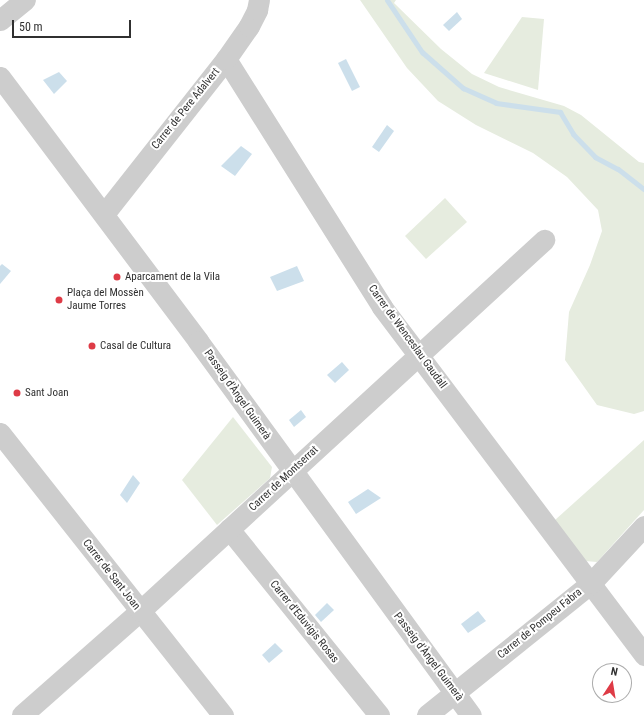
<!DOCTYPE html>
<html>
<head>
<meta charset="utf-8">
<style>
  body { margin:0 }
  #map { position:relative; width:644px; height:715px; overflow:hidden; background:#fff; font-family:"Roboto Condensed",sans-serif }
  div>[style] { position:absolute }
  .green>* { inset:0; background:#e6ecdf }
  .water>* { inset:0; background:#ccdfeb }
  .stream>* { height:5px; margin:-2.5px; padding:0 2.5px; transform-origin:2.5px; border-radius:2.5px; background:#ccdfeb }
  .minor>* { height:21px; margin:-10.5px; padding:0 10.5px; transform-origin:10.5px; border-radius:10.5px; background:#cdcdcd }
  .dots>* { width:11px; height:11px; translate:-50% -50%; box-sizing:border-box; border:2px solid #fff; border-radius:50% }
  span { translate:-50% -50%; white-space:nowrap; text-align:center; line-height:1.15; -webkit-text-stroke:4px #fff; paint-order:stroke }
  .street-label { font-size:11px; color:#303030 }
  .poi-label { font-size:11px; color:#303030 }
  .left { translate:0 -50%; text-align:left }
  .north { position:absolute; left:592px; top:663px; width:40px; height:40px; box-sizing:border-box; background:#fff; border:1px solid #acacac; border-radius:50%; rotate:12deg; font-size:11px; font-weight:700; line-height:16px; text-align:center; color:#303030 }
  .north::after { content:''; display:block; margin:auto; width:14px; height:18px; background:#de3b46; clip-path:polygon(50% 0,100% 100%,50% 72%,0 100%) }
  .scale { position:absolute; left:12px; top:20px; width:119px; height:18px; box-sizing:border-box; border:2px solid #303030; border-top:0; padding-left:5px; font-size:12px; line-height:14px; white-space:nowrap; color:#303030; -webkit-text-stroke:3px #fff; paint-order:stroke }
</style>
</head>
<body>
<div id="map">
  <div class="green">
    <i style="clip-path:polygon(360px 0,396px 0,394px 3px,441px 49px,472px 74px,499px 87px,564px 106px,581px 115px,639px 162px,644px 163px,644px 411px,634px 414px,597px 405px,565px 360px,569px 312px,590px 265px,602px 231px,598px 210px,567px 177px,533px 153px,476px 125px,438px 101px,407px 68px)"></i>
    <i style="clip-path:polygon(522px 17px,544px 19px,538px 90px,484px 73px)"></i>
    <i style="clip-path:polygon(445px 198px,467px 222px,426px 259px,405px 236px)"></i>
    <i style="clip-path:polygon(233px 417px,272px 467px,270px 478px,217px 525px,182px 480px)"></i>
    <i style="clip-path:polygon(644px 440px,644px 510px,597px 562px,585px 561px,555px 520px)"></i>
  </div>
  <div class="water">
    <i style="clip-path:polygon(457px 12px,462px 19px,449px 31px,443px 25px)"></i>
    <i style="clip-path:polygon(346px 59px,360px 87px,352px 91px,338px 63px)"></i>
    <i style="clip-path:polygon(59px 72px,67px 81px,54px 94px,43px 80px)"></i>
    <i style="clip-path:polygon(387px 125px,394px 131px,379px 152px,372px 147px)"></i>
    <i style="clip-path:polygon(241px 146px,252px 154px,235px 176px,221px 166px)"></i>
    <i style="clip-path:polygon(2px 264px,11px 271px,0 284px,0 266px)"></i>
    <i style="clip-path:polygon(297px 266px,304px 281px,277px 291px,270px 277px)"></i>
    <i style="clip-path:polygon(342px 362px,349px 370px,335px 383px,327px 375px)"></i>
    <i style="clip-path:polygon(301px 410px,306px 417px,294px 427px,289px 420px)"></i>
    <i style="clip-path:polygon(133px 475px,140px 483px,127px 503px,120px 495px)"></i>
    <i style="clip-path:polygon(368px 489px,381px 498px,356px 514px,348px 502px)"></i>
    <i style="clip-path:polygon(327px 603px,334px 610px,321px 622px,315px 615px)"></i>
    <i style="clip-path:polygon(478px 611px,486px 621px,468px 633px,461px 624px)"></i>
    <i style="clip-path:polygon(275px 643px,283px 651px,269px 663px,262px 655px)"></i>
  </div>
  <div class="stream">
    <i style="left:387px;top:0;width:63px;rotate:56.1deg"></i>
    <i style="left:422px;top:52px;width:55px;rotate:41.3deg"></i>
    <i style="left:463px;top:88px;width:36px;rotate:24deg"></i>
    <i style="left:496px;top:103px;width:65px;rotate:8deg"></i>
    <i style="left:560px;top:112px;width:26px;rotate:59deg"></i>
    <i style="left:573px;top:134px;width:32px;rotate:46deg"></i>
    <i style="left:595px;top:157px;width:26px;rotate:28deg"></i>
    <i style="left:618px;top:169px;width:33px;rotate:38deg"></i>
  </div>
  <div class="minor">
    <i style="left:0;top:20px;width:32px;rotate:-39deg"></i>
    <i style="left:226px;top:59px;width:293px;rotate:57.8deg"></i>
    <i style="left:382px;top:307px;width:436px;rotate:53deg"></i>
    <i style="left:0;top:77px;width:330px;rotate:53.1deg"></i>
    <i style="left:198px;top:341px;width:463px;rotate:53.9deg"></i>
    <i style="left:104px;top:214px;width:197px;rotate:-51.8deg"></i>
    <i style="left:226px;top:59px;width:40px;rotate:-55.1deg"></i>
    <i style="left:249px;top:26px;width:18px;rotate:-63deg"></i>
    <i style="left:257px;top:10px;width:10px;rotate:-79deg"></i>
    <i style="left:0;top:433px;width:360px;rotate:51.7deg"></i>
    <i style="left:229px;top:529px;width:239px;rotate:51.1deg"></i>
    <i style="left:22px;top:715px;width:157px;rotate:-41.4deg"></i>
    <i style="left:140px;top:611px;width:549px;rotate:-42.56deg"></i>
    <i style="left:427px;top:715px;width:211px;rotate:-38.8deg"></i>
    <i style="left:591px;top:583px;width:78px;rotate:-47.1deg"></i>
  </div>
  <div class="dots">
    <i style="left:117px;top:277px;background:#de3b46"></i>
    <i style="left:59px;top:300px;background:#de3b46"></i>
    <i style="left:92px;top:346px;background:#de3b46"></i>
    <i style="left:17px;top:393px;background:#de3b46"></i>
  </div>
  <div class="street-label">
    <span style="left:186px;top:109px;rotate:-51deg">Carrer de Pere Adalvert</span>
    <span style="left:407px;top:337px;rotate:54deg">Carrer de Wenceslau Gaudall</span>
    <span style="left:237px;top:395px;rotate:55deg">Passeig d'Àngel Guimerà</span>
    <span style="left:284px;top:479px;rotate:-43deg">Carrer de Montserrat</span>
    <span style="left:111px;top:575px;rotate:52deg">Carrer de Sant Joan</span>
    <span style="left:304px;top:622px;rotate:51deg">Carrer d'Eduvigis Rosas</span>
    <span style="left:540px;top:624px;rotate:-39deg">Carrer de Pompeu Fabra</span>
    <span style="left:428px;top:657px;rotate:53deg">Passeig d'Àngel Guimerà</span>
  </div>
  <div class="poi-label">
    <span class="left" style="left:125px;top:277px">Aparcament de la Vila</span>
    <span class="left" style="left:67px;top:300px">Plaça del Mossèn<br>Jaume Torres</span>
    <span class="left" style="left:100px;top:346px">Casal de Cultura</span>
    <span class="left" style="left:25px;top:393px">Sant Joan</span>
  </div>
  <div class="north">N</div>
  <div class="scale">50 m</div>
</div>
</body>
</html>
